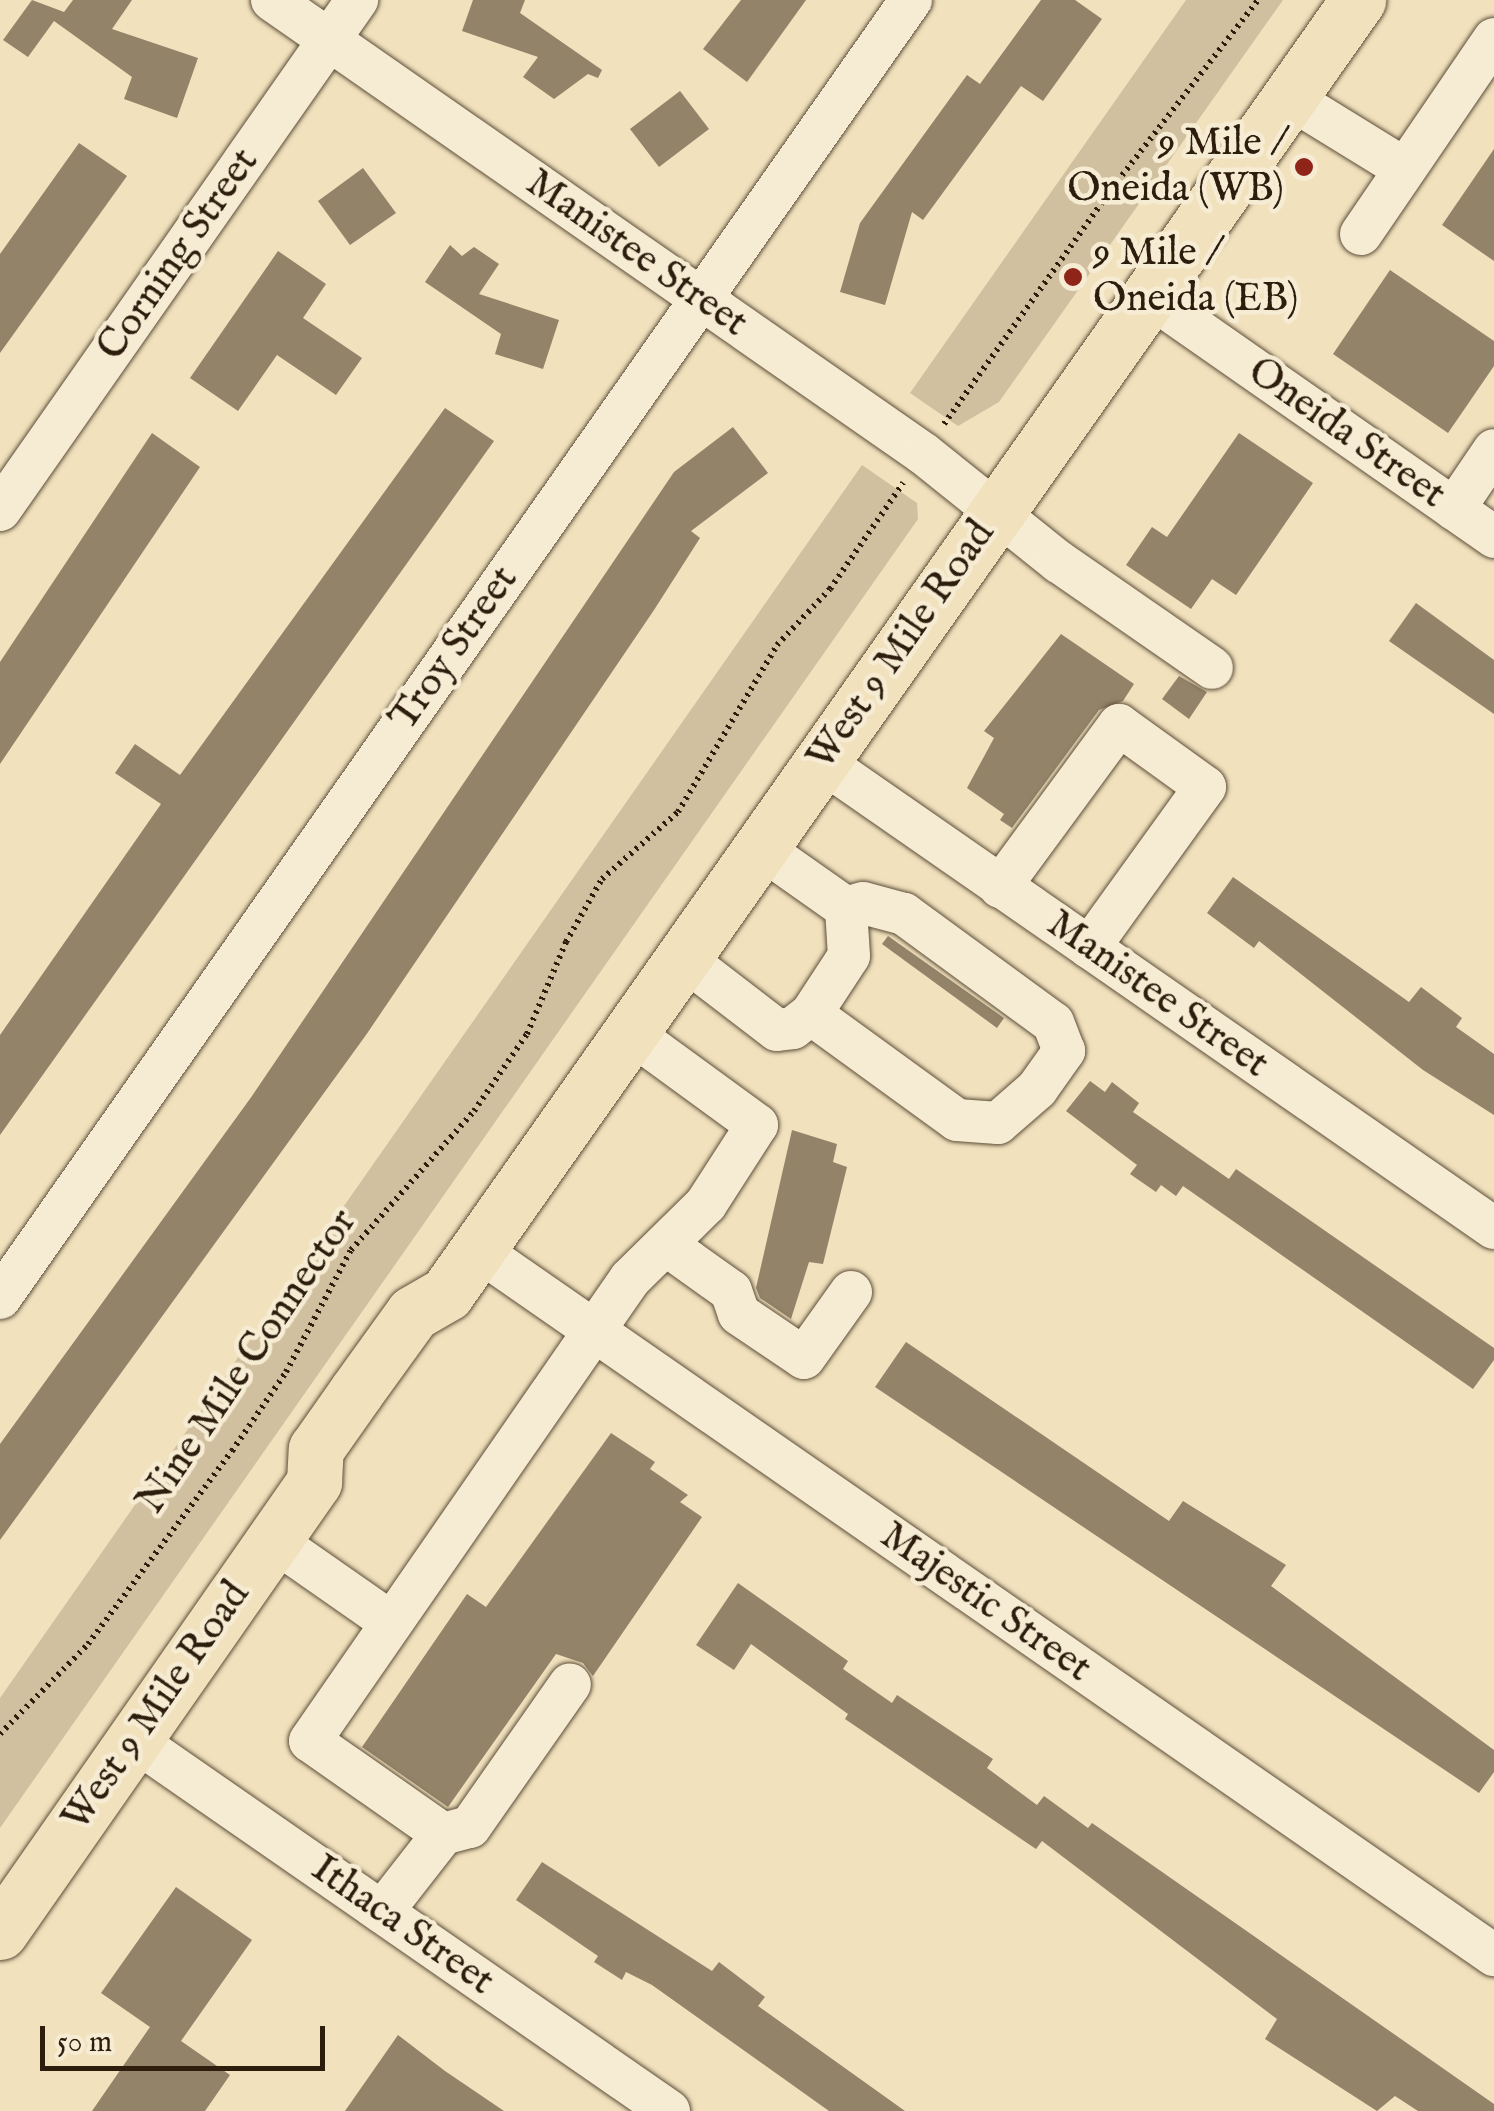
<!DOCTYPE html>
<html>
<head>
<meta charset="utf-8">
<style>
  body { margin:0 }
  #map { position:relative; width:1494px; height:2111px; overflow:hidden; background:#f1e1bd; font-family:"IM FELL English",serif }
  div>[style] { position:absolute }
  .green>* { inset:0; background:#d0c09f }
  .building>* { inset:0; background:#928369 }
  .path>* { height:6px; margin-top:-3px; transform-origin:0; background:repeating-linear-gradient(90deg,#2c1d0d 0 2.5px,transparent 0 7.5px) }
  .roads { filter:drop-shadow(0 0 2px #5d4e39) drop-shadow(0 0 2px #5d4e39) }
  .minor>* { height:42px; margin:-21px; padding:0 21px; transform-origin:21px; border-radius:21px; background:#f6ecd4 }
  .major>* { height:55px; margin:-27.5px; padding:0 27.5px; transform-origin:27.5px; border-radius:27.5px; background:#f1e1bd }
  .dots>* { width:28px; height:28px; translate:-50% -50%; box-sizing:border-box; border:5px solid #f6ecd4; border-radius:50% }
  span { translate:-50% -50%; white-space:nowrap; text-align:center; line-height:1.15; -webkit-text-stroke:9px #f6ecd4; paint-order:stroke }
  .poi-label { font-size:40px; color:#2c1d0d }
  .right { translate:-100% -50%; text-align:right }
  .left { translate:0 -50%; text-align:left }
  .street-label { font-size:40px; color:#2c1d0d }
  .scale { position:absolute; left:40px; top:2026px; width:285px; height:45px; box-sizing:border-box; border:5px solid #2c1d0d; border-top:0; padding-left:12px; font-size:30px; line-height:35px; white-space:nowrap; color:#2c1d0d; -webkit-text-stroke:8px #f6ecd4; paint-order:stroke }
</style>
</head>
<body>
<div id="map">
  <div class="green">
    <i style="clip-path:polygon(1186px 0,1283px 0,999px 402px,958px 426px,910px 393px)"></i>
    <i style="clip-path:polygon(862px 465px,917px 503px,918px 519px,0 1828px,0 1698px)"></i>
  </div>
  <div class="building">
    <i style="clip-path:polygon(32px 0,64px 12px,73px 0,132px 0,112px 29px,198px 58px,177px 118px,124px 99px,132px 77px,54px 21px,28px 57px,3px 40px)"></i>
    <i style="clip-path:polygon(473px 0,525px 0,520px 13px,602px 70px,598px 78px,588px 74px,554px 99px,523px 77px,538px 57px,462px 31px)"></i>
    <i style="clip-path:polygon(741px 0,806px 0,747px 82px,703px 49px)"></i>
    <i style="clip-path:polygon(1041px 0,1075px 0,1102px 19px,1043px 101px,1021px 86px,923px 220px,912px 212px,885px 305px,840px 292px,860px 223px,967px 75px,980px 84px)"></i>
    <i style="clip-path:polygon(680px 91px,709px 129px,659px 167px,630px 129px)"></i>
    <i style="clip-path:polygon(79px 143px,127px 176px,0 353px,0 254px)"></i>
    <i style="clip-path:polygon(1494px 149px,1494px 261px,1442px 225px)"></i>
    <i style="clip-path:polygon(363px 168px,396px 213px,350px 245px,318px 201px)"></i>
    <i style="clip-path:polygon(450px 245px,462px 256px,474px 247px,499px 264px,479px 294px,559px 320px,543px 369px,495px 354px,501px 334px,425px 282px)"></i>
    <i style="clip-path:polygon(278px 251px,326px 284px,303px 318px,362px 358px,336px 395px,277px 355px,238px 411px,190px 378px)"></i>
    <i style="clip-path:polygon(1390px 270px,1494px 341px,1494px 366px,1448px 433px,1333px 354px)"></i>
    <i style="clip-path:polygon(445px 408px,494px 441px,0 1135px,0 1035px,161px 804px,115px 773px,135px 744px,180px 775px)"></i>
    <i style="clip-path:polygon(733px 427px,768px 473px,691px 531px,700px 538px,654px 610px,366px 1035px,0 1540px,0 1444px,252px 1096px,674px 472px)"></i>
    <i style="clip-path:polygon(152px 433px,200px 467px,0 764px,0 662px)"></i>
    <i style="clip-path:polygon(1239px 433px,1313px 483px,1236px 595px,1212px 579px,1191px 609px,1126px 565px,1152px 527px,1167px 537px)"></i>
    <i style="clip-path:polygon(1416px 603px,1494px 660px,1494px 714px,1389px 641px)"></i>
    <i style="clip-path:polygon(1061px 634px,1134px 684px,1123px 701px,1099px 710px,1012px 828px,1000px 820px,1004px 814px,967px 788px,994px 738px,984px 731px)"></i>
    <i style="clip-path:polygon(1179px 676px,1207px 692px,1189px 719px,1162px 699px)"></i>
    <i style="clip-path:polygon(1233px 877px,1409px 1002px,1421px 987px,1462px 1018px,1456px 1027px,1494px 1054px,1494px 1115px,1423px 1070px,1259px 941px,1254px 948px,1207px 913px)"></i>
    <i style="clip-path:polygon(888px 936px,1004px 1018px,997px 1028px,882px 944px)"></i>
    <i style="clip-path:polygon(1090px 1081px,1105px 1092px,1112px 1082px,1139px 1103px,1133px 1112px,1229px 1179px,1236px 1169px,1494px 1348px,1494px 1360px,1473px 1389px,1183px 1186px,1176px 1196px,1161px 1185px,1156px 1192px,1130px 1174px,1137px 1165px,1066px 1111px)"></i>
    <i style="clip-path:polygon(792px 1130px,837px 1144px,833px 1162px,847px 1167px,823px 1264px,809px 1262px,791px 1319px,760px 1298px,756px 1288px)"></i>
    <i style="clip-path:polygon(906px 1342px,1169px 1521px,1183px 1501px,1286px 1565px,1271px 1586px,1494px 1750px,1494px 1772px,1479px 1793px,875px 1387px)"></i>
    <i style="clip-path:polygon(611px 1433px,655px 1462px,650px 1469px,688px 1495px,680px 1502px,702px 1517px,593px 1676px,583px 1663px,556px 1654px,448px 1807px,362px 1747px,467px 1594px,486px 1607px)"></i>
    <i style="clip-path:polygon(738px 1583px,848px 1661px,843px 1669px,892px 1703px,897px 1695px,993px 1759px,987px 1768px,1037px 1805px,1044px 1796px,1088px 1828px,1092px 1823px,1494px 2104px,1494px 2111px,1418px 2111px,1395px 2096px,1377px 2111px,1265px 2039px,1277px 2019px,1042px 1841px,1036px 1849px,845px 1719px,848px 1714px,751px 1644px,734px 1670px,696px 1645px)"></i>
    <i style="clip-path:polygon(542px 1862px,712px 1971px,719px 1962px,765px 1997px,758px 2006px,905px 2111px,829px 2111px,652px 1985px,626px 1972px,622px 1980px,594px 1962px,598px 1956px,516px 1900px)"></i>
    <i style="clip-path:polygon(176px 1887px,252px 1940px,181px 2041px,230px 2075px,205px 2111px,92px 2111px,150px 2027px,101px 1993px)"></i>
    <i style="clip-path:polygon(398px 2035px,445px 2071px,504px 2111px,345px 2111px)"></i>
  </div>
  <div class="path">
    <i style="left:944px;top:424px;width:291px;rotate:-54.5deg"></i>
    <i style="left:1113px;top:187px;width:237px;rotate:-52.2deg"></i>
    <i style="left:0;top:1734px;width:126px;rotate:-45.6deg"></i>
    <i style="left:88px;top:1644px;width:241px;rotate:-53.3deg"></i>
    <i style="left:232px;top:1451px;width:96px;rotate:-55.6deg"></i>
    <i style="left:286px;top:1372px;width:138px;rotate:-62deg"></i>
    <i style="left:351px;top:1250px;width:186px;rotate:-48.5deg"></i>
    <i style="left:474px;top:1111px;width:93px;rotate:-55.5deg"></i>
    <i style="left:527px;top:1034px;width:100px;rotate:-67deg"></i>
    <i style="left:566px;top:942px;width:73px;rotate:-60.3deg"></i>
    <i style="left:602px;top:879px;width:101px;rotate:-41.4deg"></i>
    <i style="left:678px;top:812px;width:194px;rotate:-59.3deg"></i>
    <i style="left:777px;top:645px;width:77px;rotate:-46.6deg"></i>
    <i style="left:830px;top:589px;width:129px;rotate:-55.4deg"></i>
  </div>
  <div class="roads">
    <div class="minor">
      <i style="left:272px;top:0;width:794px;rotate:34.85deg"></i>
      <i style="left:924px;top:454px;width:173px;rotate:38.7deg"></i>
      <i style="left:1059px;top:562px;width:186px;rotate:34.7deg"></i>
      <i style="left:1288px;top:97px;width:137px;rotate:31.6deg"></i>
      <i style="left:1361px;top:234px;width:236px;rotate:-55.7deg"></i>
      <i style="left:1149px;top:296px;width:421px;rotate:34.9deg"></i>
      <i style="left:1454px;top:509px;width:71px;rotate:-55.9deg"></i>
      <i style="left:0;top:510px;width:623px;rotate:-55.01deg"></i>
      <i style="left:821px;top:761px;width:819px;rotate:34.76deg"></i>
      <i style="left:1000px;top:887px;width:201px;rotate:-53.7deg"></i>
      <i style="left:1119px;top:725px;width:106px;rotate:35.8deg"></i>
      <i style="left:1205px;top:787px;width:198px;rotate:125.8deg"></i>
      <i style="left:683px;top:958px;width:118px;rotate:37.5deg"></i>
      <i style="left:777px;top:1030px;width:16px;rotate:-7deg"></i>
      <i style="left:793px;top:1028px;width:23px;rotate:-38deg"></i>
      <i style="left:811px;top:1014px;width:69px;rotate:-56.8deg"></i>
      <i style="left:849px;top:956px;width:48px;rotate:-93.6deg"></i>
      <i style="left:846px;top:908px;width:104px;rotate:-144.8deg"></i>
      <i style="left:811px;top:1014px;width:180px;rotate:36deg"></i>
      <i style="left:957px;top:1120px;width:41px;rotate:4.2deg"></i>
      <i style="left:998px;top:1123px;width:52px;rotate:-41.1deg"></i>
      <i style="left:1037px;top:1089px;width:47px;rotate:-54.6deg"></i>
      <i style="left:1064px;top:1051px;width:30px;rotate:-111deg"></i>
      <i style="left:1053px;top:1023px;width:185px;rotate:-143.8deg"></i>
      <i style="left:904px;top:914px;width:42px;rotate:-165deg"></i>
      <i style="left:863px;top:903px;width:18px;rotate:164deg"></i>
      <i style="left:669px;top:1247px;width:76px;rotate:35.4deg"></i>
      <i style="left:731px;top:1291px;width:24px;rotate:71deg"></i>
      <i style="left:739px;top:1314px;width:78px;rotate:34.1deg"></i>
      <i style="left:804px;top:1358px;width:81px;rotate:-54.5deg"></i>
      <i style="left:478px;top:1250px;width:1237px;rotate:34.76deg"></i>
      <i style="left:0;top:1298px;width:1586px;rotate:-54.94deg"></i>
      <i style="left:273px;top:1540px;width:141px;rotate:34.9deg"></i>
      <i style="left:134px;top:1740px;width:651px;rotate:34.74deg"></i>
      <i style="left:443px;top:1834px;width:162px;rotate:-145deg"></i>
      <i style="left:310px;top:1741px;width:562px;rotate:-55.29deg"></i>
      <i style="left:630px;top:1279px;width:107px;rotate:-44.6deg"></i>
      <i style="left:706px;top:1204px;width:94px;rotate:-57.2deg"></i>
      <i style="left:757px;top:1125px;width:156px;rotate:-143.9deg"></i>
      <i style="left:382px;top:1912px;width:99px;rotate:-52deg"></i>
      <i style="left:443px;top:1834px;width:28px;rotate:-15deg"></i>
      <i style="left:470px;top:1827px;width:174px;rotate:-55deg"></i>
    </div>
    <div class="major">
      <i style="left:0;top:1932px;width:549px;rotate:-55.09deg"></i>
      <i style="left:314px;top:1482px;width:33px;rotate:-87deg"></i>
      <i style="left:316px;top:1449px;width:70px;rotate:-54.9deg"></i>
      <i style="left:356px;top:1392px;width:97px;rotate:-54.2deg"></i>
      <i style="left:413px;top:1313px;width:39px;rotate:-30deg"></i>
      <i style="left:447px;top:1293px;width:1582px;rotate:-54.83deg"></i>
    </div>
  </div>
  <div class="dots">
    <i style="left:1304px;top:167px;background:#8f2418"></i>
    <i style="left:1073px;top:277px;background:#8f2418"></i>
  </div>
  <div class="poi-label">
    <span class="right" style="left:1284px;top:167px">9 Mile /<br>Oneida (WB)</span>
    <span class="left" style="left:1093px;top:277px">9 Mile /<br>Oneida (EB)</span>
  </div>
  <div class="street-label">
    <span style="left:636px;top:254px;rotate:35deg">Manistee Street</span>
    <span style="left:179px;top:255px;rotate:-55deg">Corning Street</span>
    <span style="left:1346px;top:434px;rotate:35deg">Oneida Street</span>
    <span style="left:902px;top:646px;rotate:-55deg">West 9 Mile Road</span>
    <span style="left:455px;top:649px;rotate:-55deg">Troy Street</span>
    <span style="left:1157px;top:995px;rotate:35deg">Manistee Street</span>
    <span style="left:248px;top:1362px;rotate:-56deg">Nine Mile Connector</span>
    <span style="left:985px;top:1603px;rotate:35deg">Majestic Street</span>
    <span style="left:157px;top:1707px;rotate:-55deg">West 9 Mile Road</span>
    <span style="left:402px;top:1926px;rotate:35deg">Ithaca Street</span>
  </div>
  <div class="scale">50 m</div>
</div>
</body>
</html>
